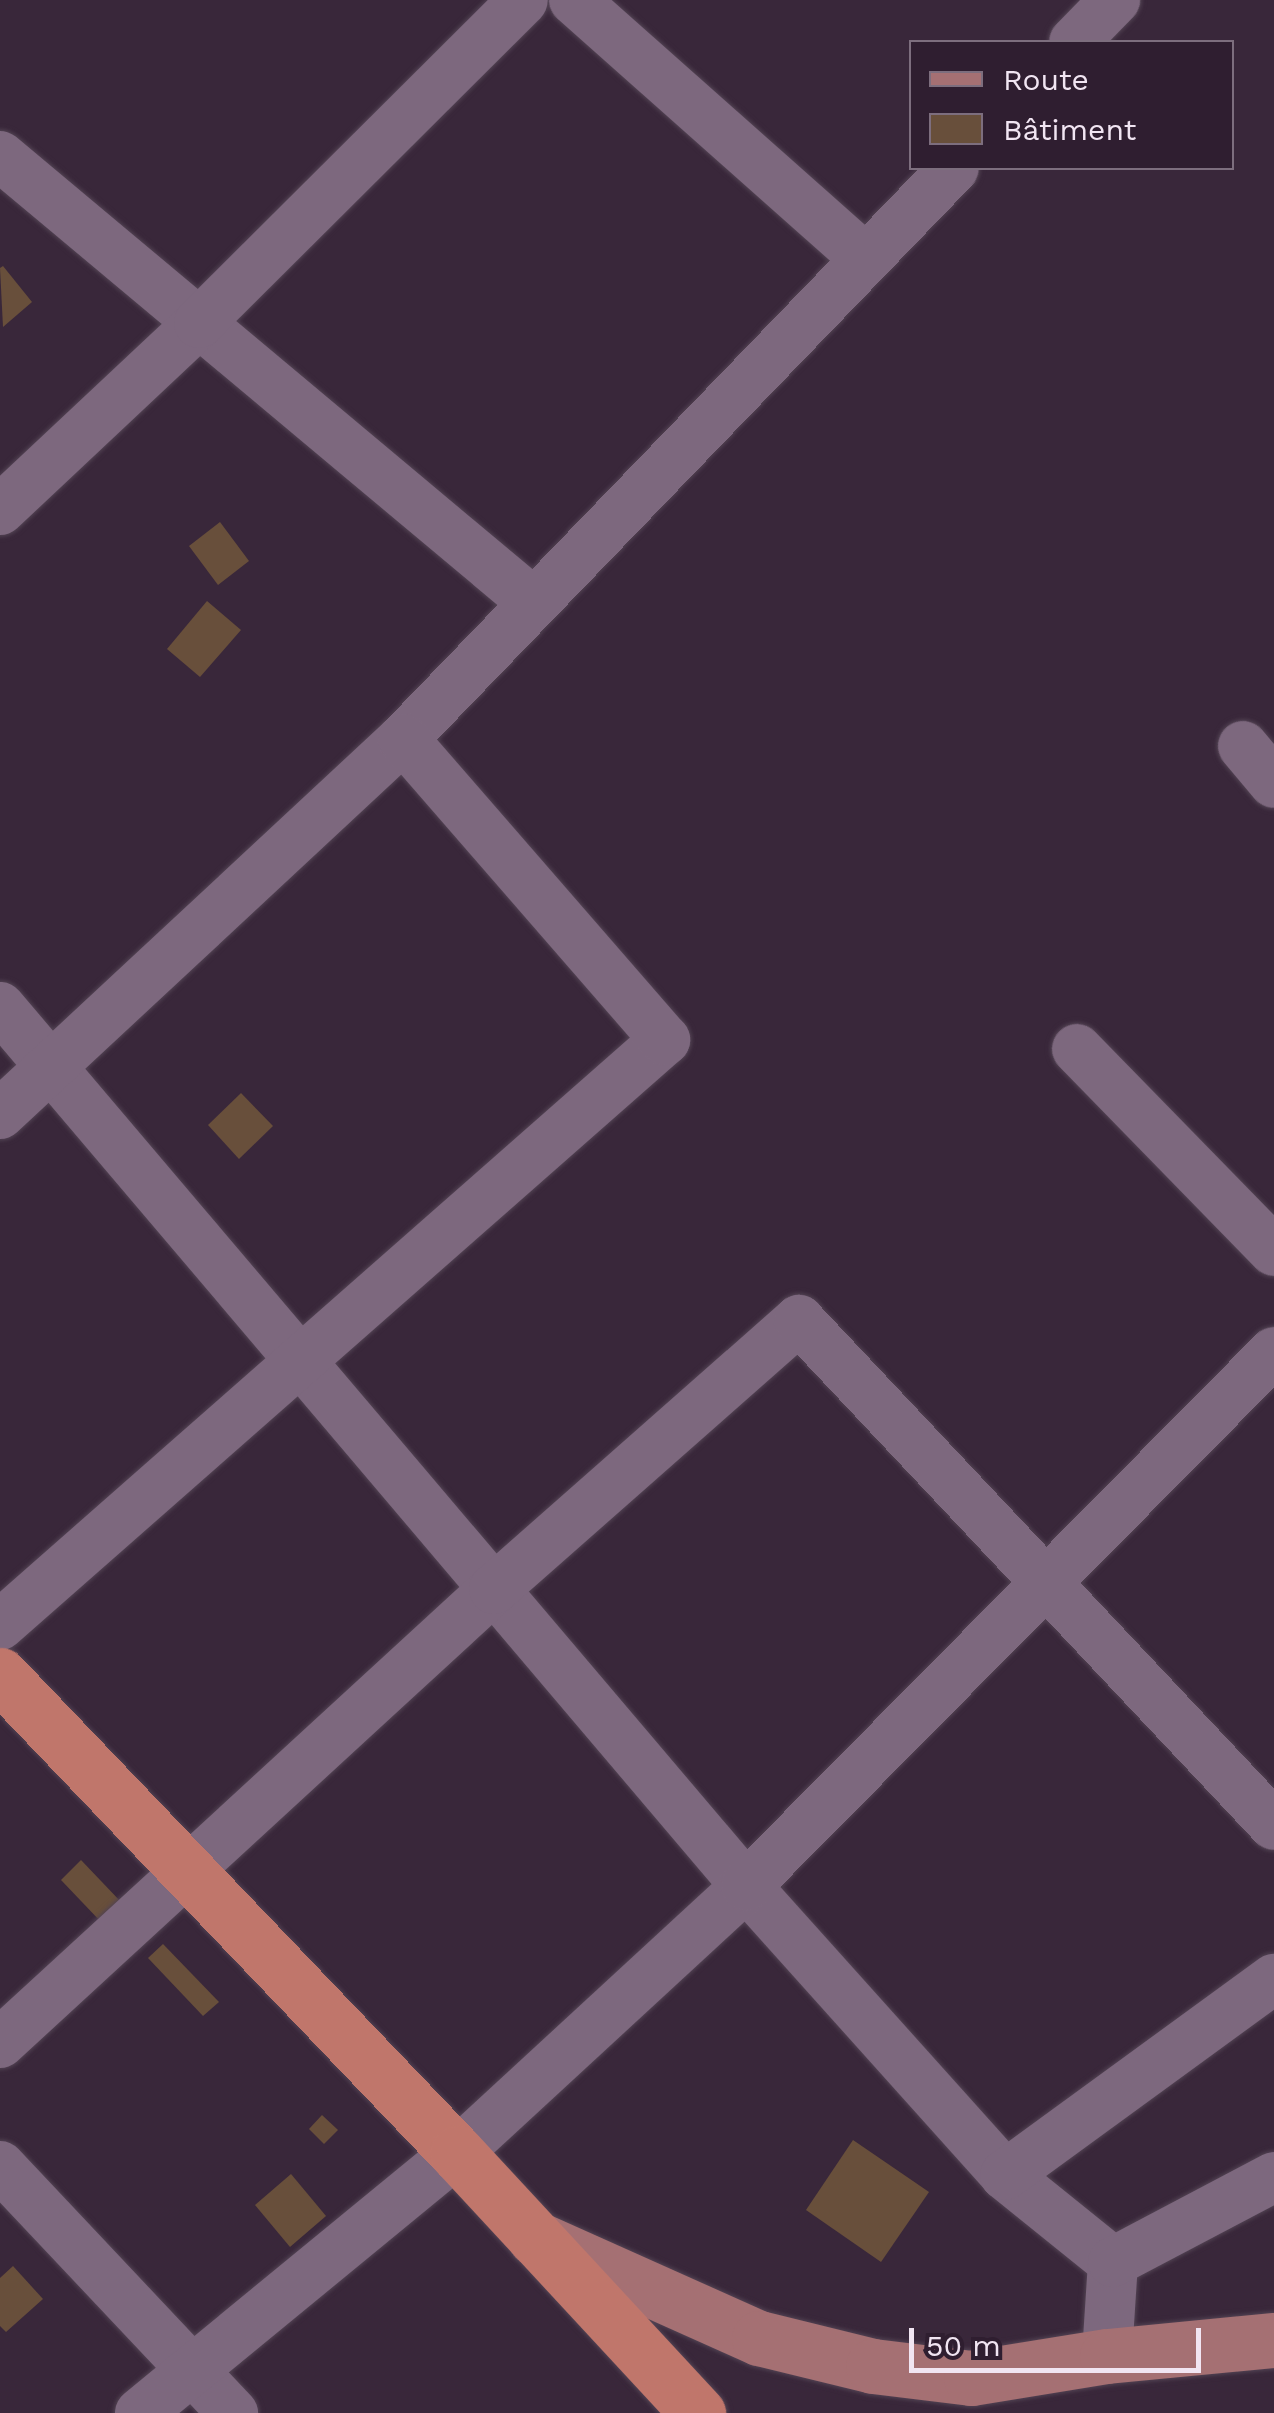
<!DOCTYPE html>
<html>
<head>
<meta charset="utf-8">
<style>
  body { margin:0 }
  #map { position:relative; width:1274px; height:2413px; overflow:hidden; background:#39273a; font-family:"Work Sans",sans-serif }
  div>[style] { position:absolute }
  .building>* { inset:0; background:#684f3b }
  .roads { filter:drop-shadow(0 0 2px #524353) drop-shadow(0 0 2px #524353) }
  .minor>* { height:50px; margin:-25px; padding:0 25px; transform-origin:25px; border-radius:25px; background:#7d687e }
  .major>* { height:55px; margin:-27.5px; padding:0 27.5px; transform-origin:27.5px; border-radius:27.5px; background:#a57073 }
  .highway>* { height:55px; margin:-27.5px; padding:0 27.5px; transform-origin:27.5px; border-radius:27.5px; background:#c0766b }
  span { translate:-50% -50%; white-space:nowrap; text-align:center; line-height:1.15; -webkit-text-stroke:10px #2f1e30; paint-order:stroke }
  .legend { position:absolute; left:909px; top:40px; width:325px; height:130px; box-sizing:border-box; background:#2f1e30; border:2px solid #7d6e7e; margin:0; padding:12px 18px; list-style:none; font-size:30px; color:#f1e5f2 }
  .legend li { display:flex; align-items:center; gap:20px; height:50px }
  .legend b { width:50px; border:2px solid #7d6e7e }
  .scale { position:absolute; left:909px; top:2328px; width:292px; height:45px; box-sizing:border-box; border:5px solid #f1e5f2; border-top:0; padding-left:12px; font-size:30px; line-height:35px; white-space:nowrap; color:#f1e5f2; -webkit-text-stroke:8px #2f1e30; paint-order:stroke }
</style>
</head>
<body>
<div id="map">
  <div class="building">
    <i style="clip-path:polygon(3px 266px,32px 302px,3px 327px,0 268px)"></i>
    <i style="clip-path:polygon(220px 522px,249px 561px,218px 585px,189px 546px)"></i>
    <i style="clip-path:polygon(207px 601px,241px 630px,200px 677px,167px 649px)"></i>
    <i style="clip-path:polygon(241px 1093px,273px 1126px,239px 1159px,208px 1125px)"></i>
    <i style="clip-path:polygon(81px 1860px,122px 1903px,102px 1923px,61px 1880px)"></i>
    <i style="clip-path:polygon(163px 1944px,219px 2002px,203px 2016px,148px 1958px)"></i>
    <i style="clip-path:polygon(322px 2115px,338px 2130px,324px 2144px,309px 2129px)"></i>
    <i style="clip-path:polygon(853px 2140px,929px 2192px,881px 2262px,806px 2210px)"></i>
    <i style="clip-path:polygon(291px 2174px,326px 2216px,290px 2247px,255px 2205px)"></i>
    <i style="clip-path:polygon(13px 2266px,43px 2299px,6px 2332px,0 2326px,0 2278px)"></i>
  </div>
  <div class="roads">
    <div class="minor">
      <i style="left:574px;top:0;width:390px;rotate:41.6deg"></i>
      <i style="left:1074px;top:42px;width:59px;rotate:-45.7deg"></i>
      <i style="left:0;top:156px;width:696px;rotate:39.93deg"></i>
      <i style="left:0;top:510px;width:273px;rotate:-43.2deg"></i>
      <i style="left:199px;top:323px;width:457px;rotate:-44.9deg"></i>
      <i style="left:1243px;top:746px;width:48px;rotate:50deg"></i>
      <i style="left:0;top:1007px;width:1153px;rotate:49.68deg"></i>
      <i style="left:746px;top:1886px;width:388px;rotate:48.1deg"></i>
      <i style="left:1005px;top:2175px;width:139px;rotate:38.9deg"></i>
      <i style="left:1113px;top:2262px;width:94px;rotate:93.7deg"></i>
      <i style="left:1077px;top:1049px;width:282px;rotate:45.7deg"></i>
      <i style="left:0;top:1114px;width:550px;rotate:-42.94deg"></i>
      <i style="left:403px;top:739px;width:793px;rotate:-46.02deg"></i>
      <i style="left:0;top:1625px;width:886px;rotate:-41.34deg"></i>
      <i style="left:665px;top:1040px;width:399px;rotate:-131deg"></i>
      <i style="left:0;top:2043px;width:671px;rotate:-42.58deg"></i>
      <i style="left:494px;top:1589px;width:407px;rotate:-41.4deg"></i>
      <i style="left:799px;top:1320px;width:693px;rotate:46.75deg"></i>
      <i style="left:0;top:2166px;width:340px;rotate:46.7deg"></i>
      <i style="left:1005px;top:2175px;width:333px;rotate:-36.1deg"></i>
      <i style="left:1113px;top:2262px;width:182px;rotate:-27.8deg"></i>
      <i style="left:140px;top:2413px;width:410px;rotate:-39.4deg"></i>
      <i style="left:457px;top:2153px;width:393px;rotate:-42.7deg"></i>
      <i style="left:746px;top:1886px;width:751px;rotate:-45.32deg"></i>
    </div>
    <div class="major">
      <i style="left:535px;top:2238px;width:245px;rotate:24.1deg"></i>
      <i style="left:759px;top:2338px;width:117px;rotate:13.8deg"></i>
      <i style="left:873px;top:2366px;width:99px;rotate:7deg"></i>
      <i style="left:971px;top:2378px;width:138px;rotate:-9.2deg"></i>
      <i style="left:1107px;top:2356px;width:168px;rotate:-5.5deg"></i>
    </div>
    <div class="highway">
      <i style="left:0;top:1675px;width:661px;rotate:46.29deg"></i>
      <i style="left:457px;top:2153px;width:355px;rotate:47.2deg"></i>
    </div>
  </div>
  <ul class="legend">
  <li><b style="height:12px;background:#a57073"></b>Route</li>
  <li><b style="height:28px;background:#684f3b"></b>Bâtiment</li>
  </ul>
  <div class="scale">50 m</div>
</div>
</body>
</html>
